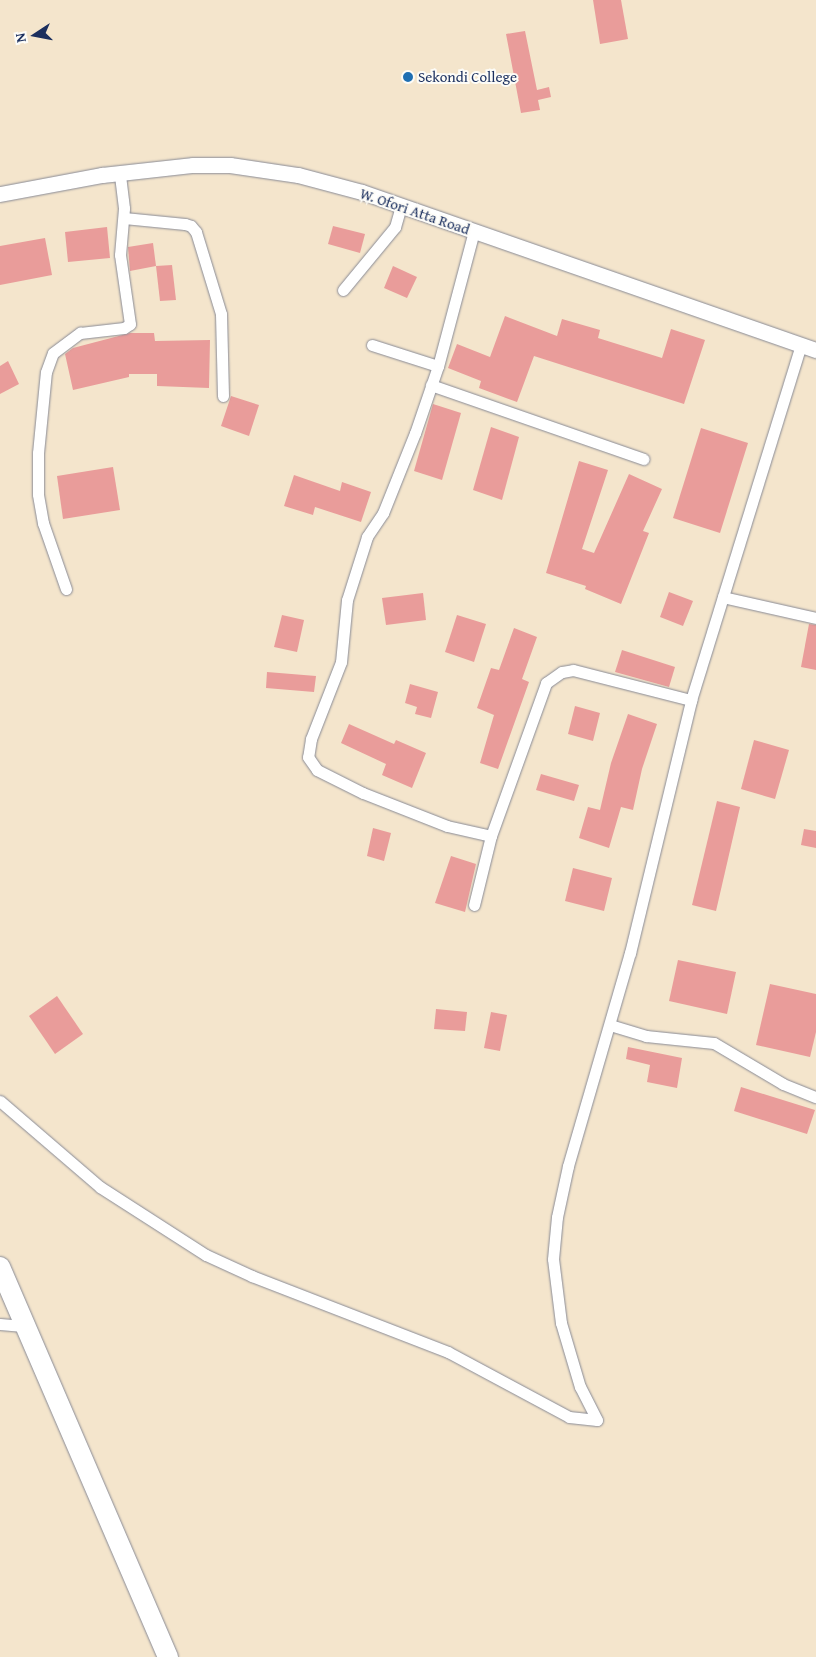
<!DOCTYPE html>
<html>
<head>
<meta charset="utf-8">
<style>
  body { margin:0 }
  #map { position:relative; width:816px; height:1657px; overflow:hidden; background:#f4e5cc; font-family:"Gentium Book Plus",serif }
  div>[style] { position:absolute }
  .building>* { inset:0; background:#e99c9a }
  .roads { filter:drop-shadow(0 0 1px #888a95) drop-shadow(0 0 1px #888a95) }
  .street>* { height:11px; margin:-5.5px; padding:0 5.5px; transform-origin:5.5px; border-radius:5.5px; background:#fff }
  .secondary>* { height:15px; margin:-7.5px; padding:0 7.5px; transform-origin:7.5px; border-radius:7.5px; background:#fff }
  .highway>* { height:20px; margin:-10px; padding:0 10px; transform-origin:10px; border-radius:10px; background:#fff }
  .dots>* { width:14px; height:14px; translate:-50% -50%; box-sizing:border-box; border:2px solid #fdfcf7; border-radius:50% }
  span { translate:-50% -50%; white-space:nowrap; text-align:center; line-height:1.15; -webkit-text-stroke:4px #fdfcf7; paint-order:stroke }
  .poi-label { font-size:15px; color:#1b2f5e }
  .left { translate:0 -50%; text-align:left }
  .street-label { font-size:15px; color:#1b2f5e }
  .north { position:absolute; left:10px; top:10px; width:50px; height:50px; -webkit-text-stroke:4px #fdfcf7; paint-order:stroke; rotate:259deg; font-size:14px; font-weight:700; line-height:20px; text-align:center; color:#1b2f5e }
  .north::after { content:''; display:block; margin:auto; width:18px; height:22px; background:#1b2f5e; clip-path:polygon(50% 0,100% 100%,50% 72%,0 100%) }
</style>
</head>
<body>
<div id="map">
  <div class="building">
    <i style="clip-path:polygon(593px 0,621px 0,628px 39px,600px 44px)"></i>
    <i style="clip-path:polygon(525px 31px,537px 90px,549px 87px,551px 97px,538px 100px,540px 110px,521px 113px,506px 34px)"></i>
    <i style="clip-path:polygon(333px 226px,365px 234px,360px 253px,328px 244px)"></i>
    <i style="clip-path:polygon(107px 227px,110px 258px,68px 262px,65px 232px)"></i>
    <i style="clip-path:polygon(45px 238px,52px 275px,0 285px,0 246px)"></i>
    <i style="clip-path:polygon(153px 243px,156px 266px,130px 271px,128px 247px)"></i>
    <i style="clip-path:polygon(172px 265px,176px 300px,160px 301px,156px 266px)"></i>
    <i style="clip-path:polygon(393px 266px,417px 277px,407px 298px,384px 288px)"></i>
    <i style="clip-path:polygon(505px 316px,557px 336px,562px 319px,600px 330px,598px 338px,662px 358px,671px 329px,705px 340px,684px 404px,534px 356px,517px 402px,479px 388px,481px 381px,448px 368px,457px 344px,490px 357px)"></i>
    <i style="clip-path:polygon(130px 333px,154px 333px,155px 341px,210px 340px,209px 388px,157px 386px,157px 374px,129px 374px,129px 377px,73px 390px,65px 354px,73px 348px)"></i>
    <i style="clip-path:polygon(8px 361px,19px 384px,0 394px,0 366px)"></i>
    <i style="clip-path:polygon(231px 396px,259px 405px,249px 436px,221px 426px)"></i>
    <i style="clip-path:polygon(433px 404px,461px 413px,442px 480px,414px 471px)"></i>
    <i style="clip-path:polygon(491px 427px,519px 437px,502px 500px,473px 490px)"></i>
    <i style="clip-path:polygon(701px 428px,748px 443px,720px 533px,673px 518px)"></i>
    <i style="clip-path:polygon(579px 461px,608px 470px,582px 549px,594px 553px,629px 474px,662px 489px,643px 531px,649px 533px,621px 604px,585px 589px,586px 586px,546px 573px)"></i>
    <i style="clip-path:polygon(113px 467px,120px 510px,63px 519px,57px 476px)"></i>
    <i style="clip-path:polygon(294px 475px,340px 491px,342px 482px,371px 492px,361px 522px,315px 507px,313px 515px,284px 506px)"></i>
    <i style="clip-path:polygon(669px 592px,693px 601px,683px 626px,660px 617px)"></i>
    <i style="clip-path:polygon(423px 593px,426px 620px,386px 625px,382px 598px)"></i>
    <i style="clip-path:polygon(282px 615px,304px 620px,297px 652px,274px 647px)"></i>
    <i style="clip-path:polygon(457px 615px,486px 624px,474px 662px,445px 652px)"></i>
    <i style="clip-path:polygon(809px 624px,816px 625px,816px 670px,801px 667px)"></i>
    <i style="clip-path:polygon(514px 628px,537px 637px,522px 679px,529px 682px,498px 769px,480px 763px,494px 715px,477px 708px,491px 668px,499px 670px)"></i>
    <i style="clip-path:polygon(622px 650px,675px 667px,669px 687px,615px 672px)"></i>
    <i style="clip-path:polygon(267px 672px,316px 676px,314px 692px,266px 688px)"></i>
    <i style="clip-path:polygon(410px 684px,438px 692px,431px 718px,415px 714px,417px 707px,405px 703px)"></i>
    <i style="clip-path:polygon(575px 706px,600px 713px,593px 741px,568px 734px)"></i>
    <i style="clip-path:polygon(628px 714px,657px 724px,642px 769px,633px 810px,621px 807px,609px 848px,579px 838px,588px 807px,600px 810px,611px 763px)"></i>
    <i style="clip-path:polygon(349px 724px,394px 744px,396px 740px,426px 753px,412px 788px,382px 775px,386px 764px,341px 743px)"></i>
    <i style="clip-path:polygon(754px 740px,789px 750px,775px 799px,741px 789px)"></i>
    <i style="clip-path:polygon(541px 774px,579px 785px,574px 801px,536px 790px)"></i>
    <i style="clip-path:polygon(717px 801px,740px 807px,716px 911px,692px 905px)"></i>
    <i style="clip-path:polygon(373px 828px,391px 833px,384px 861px,367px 856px)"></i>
    <i style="clip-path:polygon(804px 829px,816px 831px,816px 848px,801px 845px)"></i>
    <i style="clip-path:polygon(451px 856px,476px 864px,465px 912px,435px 903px)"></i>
    <i style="clip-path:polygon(573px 868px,612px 878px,604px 911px,565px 901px)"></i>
    <i style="clip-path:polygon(678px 960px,736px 972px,727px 1014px,669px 1001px)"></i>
    <i style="clip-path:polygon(770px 984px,816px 994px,816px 1032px,810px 1057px,756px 1045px)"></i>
    <i style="clip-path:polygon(57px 996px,83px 1034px,55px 1054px,29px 1016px)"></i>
    <i style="clip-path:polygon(436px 1009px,467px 1012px,465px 1031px,434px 1029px)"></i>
    <i style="clip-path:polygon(491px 1012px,507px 1015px,500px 1051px,484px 1048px)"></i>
    <i style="clip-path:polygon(628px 1047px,682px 1058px,677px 1088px,647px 1082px,650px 1065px,626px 1059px)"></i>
    <i style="clip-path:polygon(741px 1087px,815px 1110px,807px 1134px,734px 1111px)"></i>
  </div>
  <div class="roads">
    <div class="street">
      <i style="left:124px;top:218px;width:61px;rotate:5.6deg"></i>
      <i style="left:185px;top:224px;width:6px;rotate:18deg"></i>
      <i style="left:191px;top:226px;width:8px;rotate:50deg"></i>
      <i style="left:196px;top:232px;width:86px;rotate:73deg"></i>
      <i style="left:221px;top:314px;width:82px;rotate:88.6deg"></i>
      <i style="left:474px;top:231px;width:140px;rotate:104.9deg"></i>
      <i style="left:438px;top:366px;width:71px;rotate:108.9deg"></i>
      <i style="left:415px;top:433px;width:86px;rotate:111.8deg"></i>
      <i style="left:383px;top:513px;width:29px;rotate:124deg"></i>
      <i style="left:367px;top:537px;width:66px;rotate:107.6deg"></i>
      <i style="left:347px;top:600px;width:62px;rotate:95.5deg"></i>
      <i style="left:341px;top:662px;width:83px;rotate:111.3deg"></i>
      <i style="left:311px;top:739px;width:18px;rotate:99deg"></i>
      <i style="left:308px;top:757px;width:16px;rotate:55deg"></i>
      <i style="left:317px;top:770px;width:51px;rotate:26.6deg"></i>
      <i style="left:363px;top:793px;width:90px;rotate:21.4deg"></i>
      <i style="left:447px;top:826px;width:45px;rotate:12.8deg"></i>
      <i style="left:343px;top:290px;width:82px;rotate:-50.5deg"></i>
      <i style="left:395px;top:227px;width:22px;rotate:-74deg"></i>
      <i style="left:372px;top:345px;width:69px;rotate:17.7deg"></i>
      <i style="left:431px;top:385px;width:225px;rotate:19.2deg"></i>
      <i style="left:66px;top:589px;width:70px;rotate:-109.2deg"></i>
      <i style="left:43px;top:523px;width:29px;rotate:-100deg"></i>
      <i style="left:38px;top:494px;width:41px;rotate:-90deg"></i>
      <i style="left:38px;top:453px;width:81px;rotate:-84.4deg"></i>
      <i style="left:46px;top:372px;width:20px;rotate:-70deg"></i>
      <i style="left:53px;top:353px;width:34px;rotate:-37deg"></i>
      <i style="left:80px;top:333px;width:44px;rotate:-6.5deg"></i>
      <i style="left:124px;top:328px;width:7px;rotate:-34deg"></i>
      <i style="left:130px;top:324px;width:70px;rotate:-98.2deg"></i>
      <i style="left:120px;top:255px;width:47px;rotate:-85.1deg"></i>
      <i style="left:124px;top:208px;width:35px;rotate:-97deg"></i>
      <i style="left:723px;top:597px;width:95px;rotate:12.7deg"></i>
      <i style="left:474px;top:905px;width:71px;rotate:-76.2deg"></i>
      <i style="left:491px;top:836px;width:163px;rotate:-70.2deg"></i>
      <i style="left:546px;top:683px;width:19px;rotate:-35deg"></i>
      <i style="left:562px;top:672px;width:11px;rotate:-10deg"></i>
      <i style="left:573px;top:670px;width:122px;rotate:14.3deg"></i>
      <i style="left:610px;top:1025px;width:38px;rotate:17deg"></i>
      <i style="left:646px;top:1036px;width:68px;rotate:5.9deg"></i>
      <i style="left:714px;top:1043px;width:80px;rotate:30.7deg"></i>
      <i style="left:783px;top:1084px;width:35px;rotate:22deg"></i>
      <i style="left:0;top:1101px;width:132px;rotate:40.7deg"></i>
      <i style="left:100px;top:1187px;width:126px;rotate:32.7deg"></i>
      <i style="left:206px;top:1255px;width:51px;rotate:24.5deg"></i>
      <i style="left:252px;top:1276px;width:210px;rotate:21.2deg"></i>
      <i style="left:448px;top:1352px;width:137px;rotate:28.2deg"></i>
      <i style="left:569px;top:1417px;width:28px;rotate:6deg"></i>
      <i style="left:597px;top:1420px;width:37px;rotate:-117deg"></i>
      <i style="left:580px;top:1387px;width:67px;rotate:-106.5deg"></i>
      <i style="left:561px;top:1323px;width:64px;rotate:-97.1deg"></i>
      <i style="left:553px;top:1259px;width:42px;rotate:-84.6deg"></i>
      <i style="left:557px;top:1217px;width:52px;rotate:-77.8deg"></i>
      <i style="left:568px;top:1166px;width:222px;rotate:-73.8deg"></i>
      <i style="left:630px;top:953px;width:260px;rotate:-76.4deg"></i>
      <i style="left:691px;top:700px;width:372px;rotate:-72.8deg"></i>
      <i style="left:0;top:1324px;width:23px;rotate:5deg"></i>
    </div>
    <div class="secondary">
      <i style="left:0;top:194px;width:104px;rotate:-10.6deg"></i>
      <i style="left:102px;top:175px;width:92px;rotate:-6.3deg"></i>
      <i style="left:193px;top:165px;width:37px"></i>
      <i style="left:230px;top:165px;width:69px;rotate:8.4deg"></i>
      <i style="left:298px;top:175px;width:66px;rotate:14.9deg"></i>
      <i style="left:362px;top:192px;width:481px;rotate:19.2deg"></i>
    </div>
    <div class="highway">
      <i style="left:0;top:1267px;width:425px;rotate:66.7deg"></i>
    </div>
  </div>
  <div class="dots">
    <i style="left:408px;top:77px;background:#1f6fb2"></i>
  </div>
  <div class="poi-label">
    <span class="left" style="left:418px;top:77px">Sekondi College</span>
  </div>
  <div class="street-label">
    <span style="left:415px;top:211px;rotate:19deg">W. Ofori Atta Road</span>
  </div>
  <div class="north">N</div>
</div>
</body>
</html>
